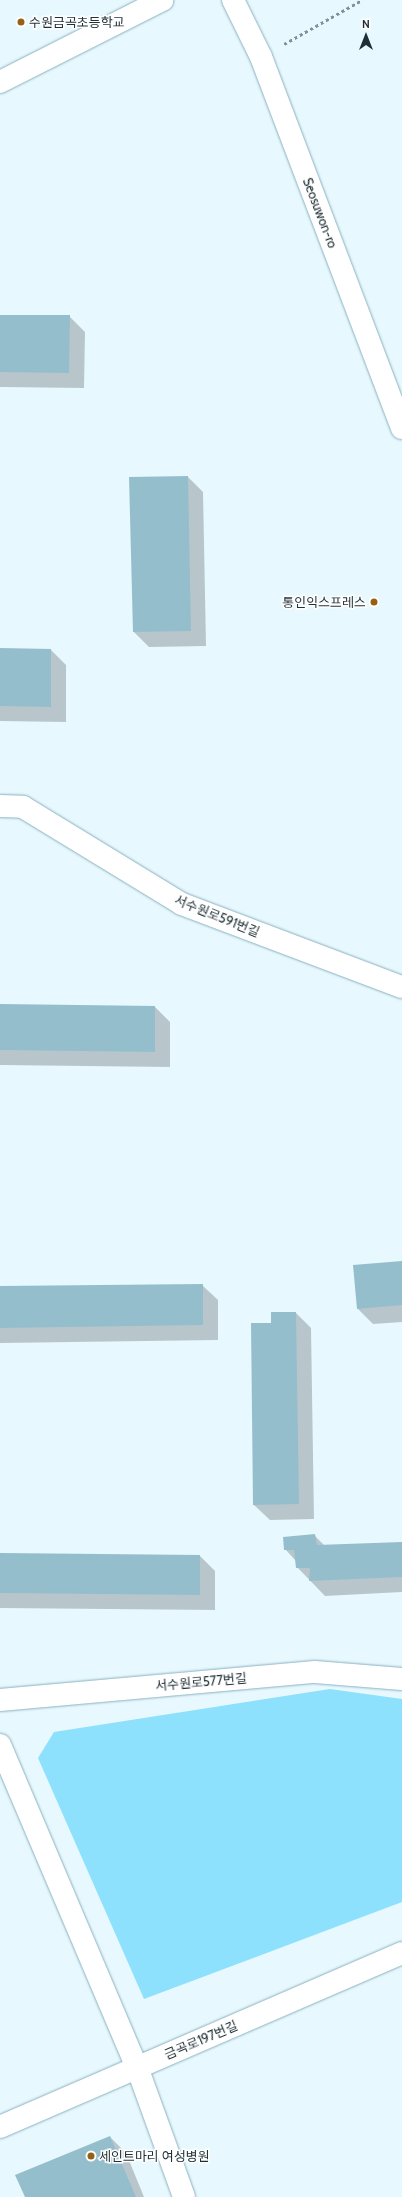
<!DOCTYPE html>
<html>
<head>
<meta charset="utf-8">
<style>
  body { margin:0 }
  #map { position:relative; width:402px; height:2197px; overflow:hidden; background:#e7f8fe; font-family:Cabin,"Noto Sans KR",sans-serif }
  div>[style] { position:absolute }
  .green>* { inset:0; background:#8de1fd }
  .shadow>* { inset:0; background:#0003 }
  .building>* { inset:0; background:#95becd }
  .path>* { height:2.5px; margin-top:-1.25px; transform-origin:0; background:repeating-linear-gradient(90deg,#809197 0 3px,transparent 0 6px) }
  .roads { filter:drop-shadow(0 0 1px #89b1bf) drop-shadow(0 0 1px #89b1bf) }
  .minor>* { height:22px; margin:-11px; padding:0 11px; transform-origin:11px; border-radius:11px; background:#fff }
  .secondary>* { height:22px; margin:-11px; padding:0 11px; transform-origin:11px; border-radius:11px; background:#fff }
  .dots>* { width:11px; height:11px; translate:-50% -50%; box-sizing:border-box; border:2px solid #fff; border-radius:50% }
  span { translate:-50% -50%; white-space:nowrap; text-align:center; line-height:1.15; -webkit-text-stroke:3px #fff; paint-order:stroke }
  .poi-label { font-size:13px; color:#1f2f35 }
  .left { translate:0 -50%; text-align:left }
  .right { translate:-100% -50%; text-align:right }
  .street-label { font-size:13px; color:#1f2f35 }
  .north { position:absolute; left:346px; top:16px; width:40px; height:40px; -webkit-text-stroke:3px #fff; paint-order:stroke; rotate:0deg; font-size:11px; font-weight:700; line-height:16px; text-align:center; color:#1f2f35 }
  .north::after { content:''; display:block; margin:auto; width:14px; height:18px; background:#1f2f35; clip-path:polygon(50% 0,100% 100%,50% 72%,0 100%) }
</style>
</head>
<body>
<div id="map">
  <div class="green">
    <i style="clip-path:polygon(330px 1689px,402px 1699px,402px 1902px,144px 1999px,38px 1758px,54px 1732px)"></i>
  </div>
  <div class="shadow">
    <i style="clip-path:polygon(0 316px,69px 316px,85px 332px,84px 388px,0 387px)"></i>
    <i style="clip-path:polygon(188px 477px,203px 492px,206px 646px,149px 647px,134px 632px)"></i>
    <i style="clip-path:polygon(0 649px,51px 650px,66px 665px,66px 722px,0 721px)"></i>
    <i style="clip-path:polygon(0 1005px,155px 1007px,170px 1022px,170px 1067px,0 1065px)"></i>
    <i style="clip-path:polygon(402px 1262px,402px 1322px,373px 1324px,358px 1309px,354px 1266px)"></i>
    <i style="clip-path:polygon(202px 1285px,218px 1300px,218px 1340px,0 1343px,0 1287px)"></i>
    <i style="clip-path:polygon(296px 1313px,311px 1328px,314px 1519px,270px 1520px,254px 1505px,272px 1324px)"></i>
    <i style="clip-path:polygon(314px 1535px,325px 1546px,402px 1543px,402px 1592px,325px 1596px,297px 1567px,296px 1561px,285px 1549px)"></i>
    <i style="clip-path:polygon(0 1554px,200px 1556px,215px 1571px,215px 1610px,0 1608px)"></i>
    <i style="clip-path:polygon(110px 2137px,126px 2153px,144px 2197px,26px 2197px)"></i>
  </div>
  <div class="building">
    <i style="clip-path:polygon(0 315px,70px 315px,69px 373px,0 372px)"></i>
    <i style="clip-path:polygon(188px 476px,191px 631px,133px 632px,129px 477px)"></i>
    <i style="clip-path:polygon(0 648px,51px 649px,51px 707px,0 706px)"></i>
    <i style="clip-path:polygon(0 1004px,155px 1006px,155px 1052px,0 1050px)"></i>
    <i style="clip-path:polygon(402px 1261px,402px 1305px,357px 1309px,353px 1265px)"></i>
    <i style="clip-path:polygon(203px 1284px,203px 1325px,0 1328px,0 1286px)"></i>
    <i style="clip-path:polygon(271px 1312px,296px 1312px,299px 1504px,253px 1505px,251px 1323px,271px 1323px)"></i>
    <i style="clip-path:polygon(315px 1534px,317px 1545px,402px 1542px,402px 1577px,309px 1581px,310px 1568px,296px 1568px,294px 1550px,284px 1550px,283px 1537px)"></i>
    <i style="clip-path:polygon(0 1553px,200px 1555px,200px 1595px,0 1593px)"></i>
    <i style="clip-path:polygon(110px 2136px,136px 2197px,25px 2197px,15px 2175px)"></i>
  </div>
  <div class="path">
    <i style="left:284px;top:44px;width:90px;rotate:-29.4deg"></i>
  </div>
  <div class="roads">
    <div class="minor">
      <i style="left:0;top:82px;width:182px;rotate:-26.8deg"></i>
      <i style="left:0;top:806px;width:23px;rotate:2deg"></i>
      <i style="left:23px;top:807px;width:186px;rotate:31.4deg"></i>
      <i style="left:182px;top:904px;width:235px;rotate:20.7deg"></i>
      <i style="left:0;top:1700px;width:316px;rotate:-5.1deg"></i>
      <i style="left:315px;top:1672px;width:87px;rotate:4.6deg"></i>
      <i style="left:0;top:1745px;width:350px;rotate:67deg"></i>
      <i style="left:137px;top:2067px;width:138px;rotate:70.1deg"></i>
      <i style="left:0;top:2127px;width:438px;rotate:-23.4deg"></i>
    </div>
    <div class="secondary">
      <i style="left:233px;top:0;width:64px;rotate:63.8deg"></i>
      <i style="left:261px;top:57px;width:397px;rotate:69.2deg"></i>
    </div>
  </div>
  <div class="dots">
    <i style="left:21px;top:22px;background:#946214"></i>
    <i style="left:374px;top:602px;background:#946214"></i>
    <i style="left:91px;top:2156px;background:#946214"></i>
  </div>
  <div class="poi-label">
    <span class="left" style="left:29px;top:22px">수원금곡초등학교</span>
    <span class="right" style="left:366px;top:602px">통인익스프레스</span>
    <span class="left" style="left:99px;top:2156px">세인트마리 여성병원</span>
  </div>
  <div class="street-label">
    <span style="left:320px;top:213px;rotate:69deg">Seosuwon-ro</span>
    <span style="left:217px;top:916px;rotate:22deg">서수원로591번길</span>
    <span style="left:201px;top:1682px;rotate:-5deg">서수원로577번길</span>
    <span style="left:201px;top:2040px;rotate:-23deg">금곡로197번길</span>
  </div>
  <div class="north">N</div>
</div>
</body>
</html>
